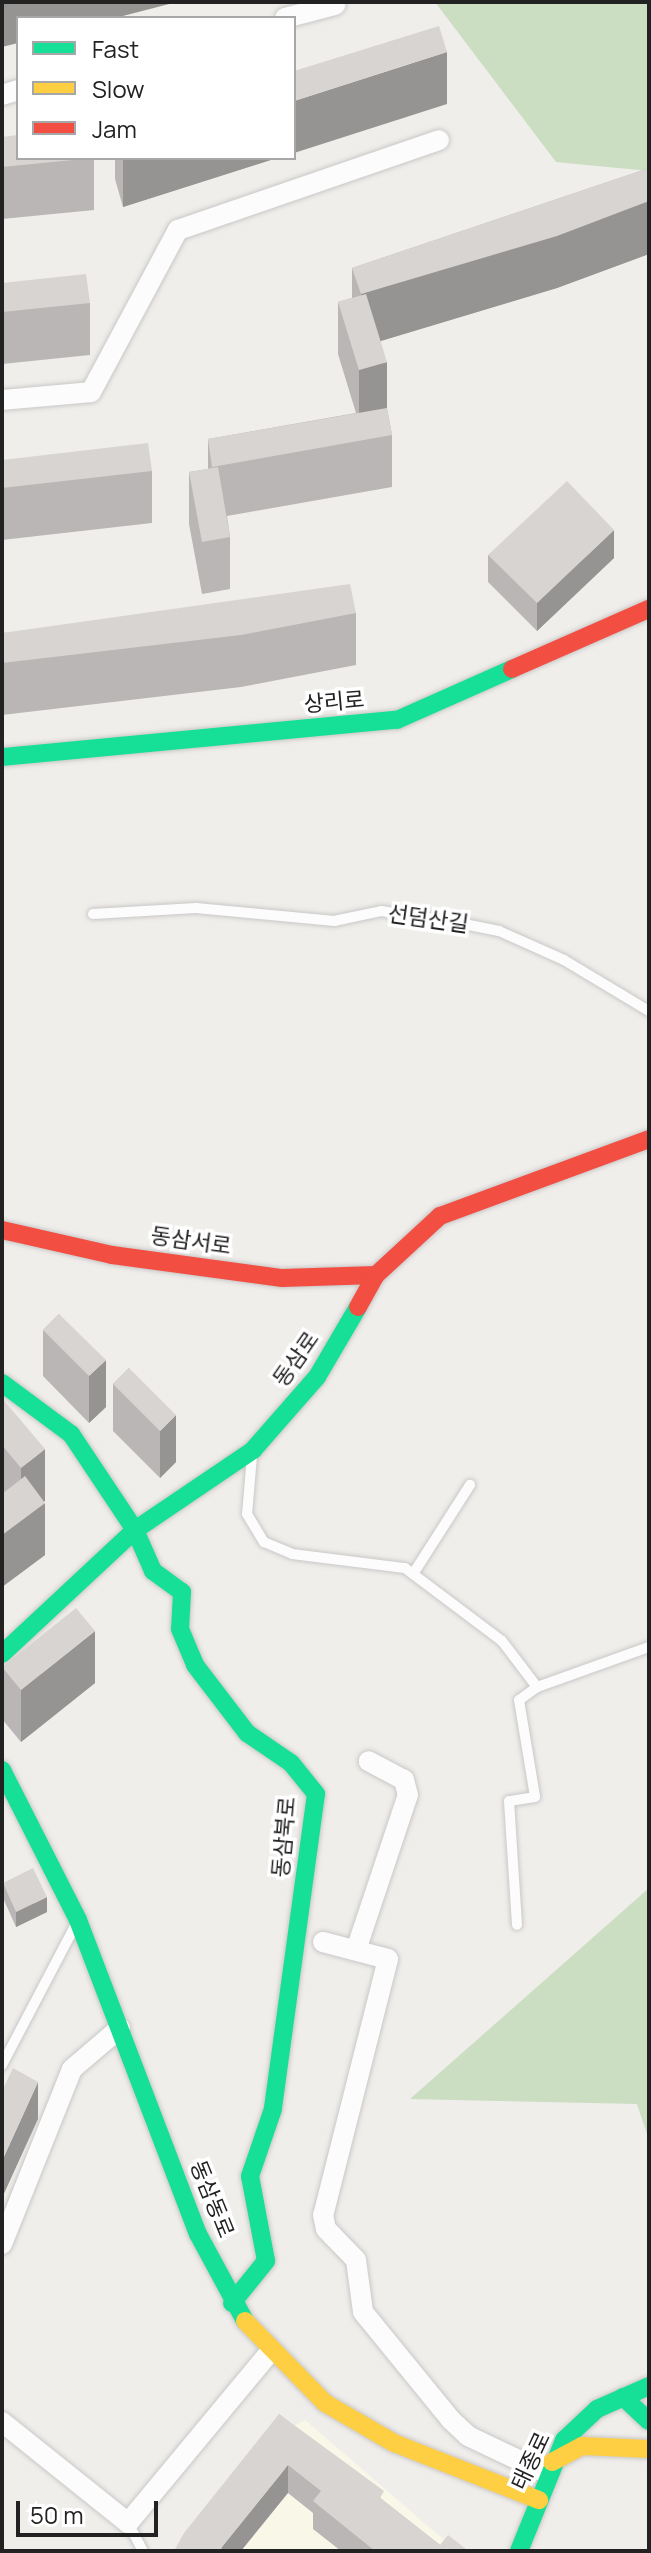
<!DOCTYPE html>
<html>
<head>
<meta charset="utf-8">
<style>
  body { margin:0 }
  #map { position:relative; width:651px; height:2553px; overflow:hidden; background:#f0eeeb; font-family:Manrope,"Noto Sans KR",sans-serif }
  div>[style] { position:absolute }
  .education>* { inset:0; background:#f8f7e8 }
  .forest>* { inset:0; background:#cbdec1 }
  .roads { filter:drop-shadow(0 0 2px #c9c8c7) drop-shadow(0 0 2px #c9c8c7) }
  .lane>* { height:10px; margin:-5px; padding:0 5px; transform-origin:5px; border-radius:5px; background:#fdfcfc }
  .street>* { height:20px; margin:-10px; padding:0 10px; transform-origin:10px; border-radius:10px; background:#fdfcfc }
  .fast>* { height:18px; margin:-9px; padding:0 9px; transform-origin:9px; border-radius:9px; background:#16e098 }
  .slow>* { height:18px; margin:-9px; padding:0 9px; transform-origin:9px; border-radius:9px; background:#ffcf43 }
  .jam>* { height:18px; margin:-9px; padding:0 9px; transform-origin:9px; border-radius:9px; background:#f24e42 }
  .wall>* { inset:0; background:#b9b6b5 }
  .shaded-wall>* { inset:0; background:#969493 }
  .building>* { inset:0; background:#d7d4d2 }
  span { translate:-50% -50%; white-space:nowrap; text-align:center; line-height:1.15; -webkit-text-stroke:7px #fff; paint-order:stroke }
  .street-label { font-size:22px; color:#222 }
  .frame { position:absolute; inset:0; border:4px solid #222; pointer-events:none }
  .legend { position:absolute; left:16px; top:16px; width:280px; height:144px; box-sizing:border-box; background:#fff; border:2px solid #a7a7a7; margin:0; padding:10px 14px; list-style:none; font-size:24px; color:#222 }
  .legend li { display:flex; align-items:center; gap:16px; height:40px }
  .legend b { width:40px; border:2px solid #a7a7a7 }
  .scale { position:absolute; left:16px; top:2501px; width:142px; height:36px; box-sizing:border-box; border:4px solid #222; border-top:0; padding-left:10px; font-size:24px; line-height:28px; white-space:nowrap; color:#222; -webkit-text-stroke:6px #fff; paint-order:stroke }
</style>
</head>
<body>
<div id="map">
  <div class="education">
    <i style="clip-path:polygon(305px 2420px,457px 2551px,185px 2551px,277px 2435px)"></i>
  </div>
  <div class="forest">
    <i style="clip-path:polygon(435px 2px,649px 2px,649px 171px,556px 162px)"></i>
    <i style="clip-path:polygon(649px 1888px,649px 2140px,637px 2104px,410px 2099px)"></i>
  </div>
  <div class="roads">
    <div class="lane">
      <i style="left:93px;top:914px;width:103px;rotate:-3.3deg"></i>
      <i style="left:196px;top:908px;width:139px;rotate:5.4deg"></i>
      <i style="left:334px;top:921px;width:48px;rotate:-12deg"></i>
      <i style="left:381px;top:911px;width:74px;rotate:8.6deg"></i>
      <i style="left:454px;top:922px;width:46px;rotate:11.3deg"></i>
      <i style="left:499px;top:931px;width:71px;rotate:24deg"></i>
      <i style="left:564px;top:960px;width:99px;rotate:31deg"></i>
      <i style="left:252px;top:1456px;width:58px;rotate:94.9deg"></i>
      <i style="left:247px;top:1514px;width:33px;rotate:59deg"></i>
      <i style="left:264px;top:1542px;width:30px;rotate:23deg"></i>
      <i style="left:292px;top:1554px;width:114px;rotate:7.1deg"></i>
      <i style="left:405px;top:1568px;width:121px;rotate:37deg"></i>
      <i style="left:502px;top:1641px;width:58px;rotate:52.7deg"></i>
      <i style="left:537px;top:1687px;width:22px;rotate:144deg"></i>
      <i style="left:519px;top:1700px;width:98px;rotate:80.6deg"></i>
      <i style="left:535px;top:1797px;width:26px;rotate:171deg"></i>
      <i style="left:509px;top:1801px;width:124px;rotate:86.3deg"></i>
      <i style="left:413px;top:1574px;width:106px;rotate:-57.4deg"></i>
      <i style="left:537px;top:1687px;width:119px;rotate:-19.7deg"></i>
      <i style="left:2px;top:2065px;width:157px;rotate:-62.3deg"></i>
      <i style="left:128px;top:2523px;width:32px;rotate:62deg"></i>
    </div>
    <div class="street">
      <i style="left:285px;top:18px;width:52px;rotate:-14.6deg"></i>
      <i style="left:2px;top:95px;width:17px;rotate:-17deg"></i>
      <i style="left:2px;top:400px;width:89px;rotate:-5.1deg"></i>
      <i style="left:91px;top:392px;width:184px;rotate:-61.8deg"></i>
      <i style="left:178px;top:230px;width:276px;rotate:-19deg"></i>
      <i style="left:323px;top:1942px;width:67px;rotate:14.7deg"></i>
      <i style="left:388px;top:1959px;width:264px;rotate:104.2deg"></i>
      <i style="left:323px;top:2215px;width:14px;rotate:78deg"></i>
      <i style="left:326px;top:2229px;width:43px;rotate:45.9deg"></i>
      <i style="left:356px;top:2260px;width:52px;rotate:82.3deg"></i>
      <i style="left:363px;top:2312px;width:139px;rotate:50.8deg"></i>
      <i style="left:451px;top:2420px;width:23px;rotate:43deg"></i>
      <i style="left:468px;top:2436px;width:89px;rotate:25.4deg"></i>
      <i style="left:356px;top:1950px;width:163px;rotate:-71.5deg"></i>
      <i style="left:408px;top:1795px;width:16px;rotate:-105deg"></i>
      <i style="left:404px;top:1780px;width:40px;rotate:-152deg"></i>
      <i style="left:2px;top:2244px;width:188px;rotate:-68.2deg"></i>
      <i style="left:72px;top:2069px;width:63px;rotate:-40.5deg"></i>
      <i style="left:2px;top:2422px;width:161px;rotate:38.7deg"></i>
      <i style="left:128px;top:2523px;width:221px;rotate:-50.3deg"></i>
    </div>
    <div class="fast">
      <i style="left:2px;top:757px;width:397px;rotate:-5.4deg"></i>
      <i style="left:397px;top:720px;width:126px;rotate:-23.9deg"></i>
      <i style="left:2px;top:1383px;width:86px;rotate:36.5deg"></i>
      <i style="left:71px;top:1434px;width:115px;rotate:56.3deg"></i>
      <i style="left:135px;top:1530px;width:45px;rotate:66.3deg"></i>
      <i style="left:153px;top:1571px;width:36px;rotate:36deg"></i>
      <i style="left:182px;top:1592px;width:37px;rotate:93deg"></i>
      <i style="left:180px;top:1629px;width:39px;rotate:67deg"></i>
      <i style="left:195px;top:1665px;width:86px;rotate:52.6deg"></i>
      <i style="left:247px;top:1733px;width:53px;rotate:34.3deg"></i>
      <i style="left:291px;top:1763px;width:40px;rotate:51deg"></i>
      <i style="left:316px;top:1794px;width:318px;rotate:97.8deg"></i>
      <i style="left:273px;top:2109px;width:71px;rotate:108.9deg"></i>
      <i style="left:250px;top:2176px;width:86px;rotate:79.3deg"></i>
      <i style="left:266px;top:2261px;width:54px;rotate:129deg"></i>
      <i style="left:2px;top:1654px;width:182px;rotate:-43deg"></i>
      <i style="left:135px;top:1530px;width:143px;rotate:-34.1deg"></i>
      <i style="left:253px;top:1450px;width:97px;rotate:-48.8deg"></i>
      <i style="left:317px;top:1377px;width:81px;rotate:-59.6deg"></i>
      <i style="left:2px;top:1770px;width:168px;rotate:63.1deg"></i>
      <i style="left:78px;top:1920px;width:336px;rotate:69.1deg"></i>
      <i style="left:198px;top:2234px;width:99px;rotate:61.6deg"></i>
      <i style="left:623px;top:2397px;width:35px;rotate:43deg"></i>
      <i style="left:519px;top:2551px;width:120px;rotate:-67.9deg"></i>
      <i style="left:564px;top:2440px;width:45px;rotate:-43.2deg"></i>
      <i style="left:597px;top:2409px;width:57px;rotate:-23.9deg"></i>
    </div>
    <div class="slow">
      <i style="left:245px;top:2321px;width:115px;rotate:45.7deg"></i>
      <i style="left:325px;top:2403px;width:80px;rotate:30.1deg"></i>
      <i style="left:394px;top:2443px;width:156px;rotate:21.5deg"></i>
      <i style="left:552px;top:2462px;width:34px;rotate:-28deg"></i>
      <i style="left:582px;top:2446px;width:67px;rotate:2.6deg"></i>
    </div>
    <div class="jam">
      <i style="left:512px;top:669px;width:150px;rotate:-23.7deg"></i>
      <i style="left:2px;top:1230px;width:113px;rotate:12.8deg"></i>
      <i style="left:112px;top:1255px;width:172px;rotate:7.7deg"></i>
      <i style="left:282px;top:1278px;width:94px;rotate:-1.8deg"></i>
      <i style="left:358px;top:1307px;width:37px;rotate:-61deg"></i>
      <i style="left:376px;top:1275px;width:87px;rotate:-42.7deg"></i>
      <i style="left:440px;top:1216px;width:223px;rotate:-20.2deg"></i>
    </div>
  </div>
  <div class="wall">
    <i style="clip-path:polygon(2px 137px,94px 158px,94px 210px,2px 219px)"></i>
    <i style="clip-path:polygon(115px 158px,277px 158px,123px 207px,115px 179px)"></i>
    <i style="clip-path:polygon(649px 168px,649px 254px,557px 288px,380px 341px,387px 408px,392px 435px,392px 487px,227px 516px,230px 537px,230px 589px,202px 594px,189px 524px,189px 472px,208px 469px,208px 439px,356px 413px,338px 354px,338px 302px,352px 298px,352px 268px)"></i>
    <i style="clip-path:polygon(2px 283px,90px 303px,90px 355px,2px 364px)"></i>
    <i style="clip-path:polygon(2px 460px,152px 471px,152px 523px,2px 540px)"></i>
    <i style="clip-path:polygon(488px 555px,614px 558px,537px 631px,488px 582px)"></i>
    <i style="clip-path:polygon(356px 613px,356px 665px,241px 687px,2px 715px,2px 633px)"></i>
    <i style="clip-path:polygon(59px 1314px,106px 1407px,89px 1423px,43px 1376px,43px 1330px)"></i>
    <i style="clip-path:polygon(129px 1368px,176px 1462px,160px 1478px,113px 1431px,113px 1384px)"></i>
    <i style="clip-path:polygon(2px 1398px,44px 1502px,45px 1555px,2px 1587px)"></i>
    <i style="clip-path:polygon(2px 1667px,95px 1683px,21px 1742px,2px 1719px)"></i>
    <i style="clip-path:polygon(3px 1883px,47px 1912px,16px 1927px,3px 1898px)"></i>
    <i style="clip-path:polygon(279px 2414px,384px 2501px,440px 2545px,466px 2551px,341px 2551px,313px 2529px,313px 2513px,288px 2493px)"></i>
  </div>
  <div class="shaded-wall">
    <i style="clip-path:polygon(2px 2px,177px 2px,115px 18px,18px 18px,18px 43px,2px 47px)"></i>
    <i style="clip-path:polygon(447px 52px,447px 104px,294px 153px,294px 101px)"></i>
    <i style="clip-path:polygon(123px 158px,277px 158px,123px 207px)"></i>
    <i style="clip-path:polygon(649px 201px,649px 254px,557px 288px,361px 347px,361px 294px)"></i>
    <i style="clip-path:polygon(387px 362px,387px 414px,359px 422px,359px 370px)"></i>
    <i style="clip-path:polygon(614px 530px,614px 558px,537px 631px,537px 603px)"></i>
    <i style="clip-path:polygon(106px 1360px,106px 1407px,89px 1423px,89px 1376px)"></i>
    <i style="clip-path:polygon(176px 1415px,176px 1462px,160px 1478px,160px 1431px)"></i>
    <i style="clip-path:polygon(45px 1449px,45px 1501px,21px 1520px,21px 1468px)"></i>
    <i style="clip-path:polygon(45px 1503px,45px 1555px,2px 1587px,2px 1535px)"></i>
    <i style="clip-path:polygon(95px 1631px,95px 1683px,21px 1742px,21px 1690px)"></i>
    <i style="clip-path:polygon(47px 1897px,47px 1912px,16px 1927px,16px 1912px)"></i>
    <i style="clip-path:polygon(38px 2082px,38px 2119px,2px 2198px,2px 2161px)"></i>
    <i style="clip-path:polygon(288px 2465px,288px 2493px,241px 2551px,221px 2551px,221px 2548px)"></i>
  </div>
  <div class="building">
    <i style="clip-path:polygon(439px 26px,447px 52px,294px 101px,294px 71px)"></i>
    <i style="clip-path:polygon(18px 135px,18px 158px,93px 158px,2px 167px,2px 137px)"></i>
    <i style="clip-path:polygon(649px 168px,649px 201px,557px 236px,361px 294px,352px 268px)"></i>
    <i style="clip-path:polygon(86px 274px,90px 303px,2px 312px,2px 283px)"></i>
    <i style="clip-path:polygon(366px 294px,387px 362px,359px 370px,338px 302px)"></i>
    <i style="clip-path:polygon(387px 408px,392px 435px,212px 467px,208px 439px)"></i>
    <i style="clip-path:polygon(148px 443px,152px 471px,2px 488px,2px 460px)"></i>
    <i style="clip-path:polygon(218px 467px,230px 537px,202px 542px,189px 472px)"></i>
    <i style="clip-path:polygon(567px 481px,614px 530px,537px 603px,488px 555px)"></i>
    <i style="clip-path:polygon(350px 584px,356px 613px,241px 635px,2px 663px,2px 633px)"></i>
    <i style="clip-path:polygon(59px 1314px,106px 1360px,89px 1376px,43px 1330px)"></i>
    <i style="clip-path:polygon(129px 1368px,176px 1415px,160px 1431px,113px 1384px)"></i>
    <i style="clip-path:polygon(2px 1398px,45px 1449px,21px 1468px,2px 1445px)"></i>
    <i style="clip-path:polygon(25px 1476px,45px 1503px,2px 1535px,2px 1494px)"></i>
    <i style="clip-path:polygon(76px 1608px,95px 1631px,21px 1690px,2px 1667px)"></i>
    <i style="clip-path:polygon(33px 1868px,47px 1897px,16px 1912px,3px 1883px)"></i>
    <i style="clip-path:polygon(13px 2068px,38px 2082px,2px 2161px,2px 2091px)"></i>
    <i style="clip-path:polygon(279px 2414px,384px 2491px,380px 2498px,440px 2545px,448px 2535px,466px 2549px,465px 2551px,375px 2551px,313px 2501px,321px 2491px,288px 2465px,221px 2548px,225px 2551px,174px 2551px,184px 2533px)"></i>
  </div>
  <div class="street-label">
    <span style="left:334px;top:702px;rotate:-5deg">상리로</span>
    <span style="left:428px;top:919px;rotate:8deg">선덤산길</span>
    <span style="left:191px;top:1241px;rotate:8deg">동삼서로</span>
    <span style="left:296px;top:1359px;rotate:-55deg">동삼로</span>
    <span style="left:284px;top:1837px;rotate:-85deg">동삼북로</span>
    <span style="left:212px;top:2199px;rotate:68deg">동삼동로</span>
    <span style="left:531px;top:2461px;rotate:-65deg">태종로</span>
  </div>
  <div class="frame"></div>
  <ul class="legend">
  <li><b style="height:10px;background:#16e098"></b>Fast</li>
  <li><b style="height:10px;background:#ffcf43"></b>Slow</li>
  <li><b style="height:10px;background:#f24e42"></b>Jam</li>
  </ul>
  <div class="scale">50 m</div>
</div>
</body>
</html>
